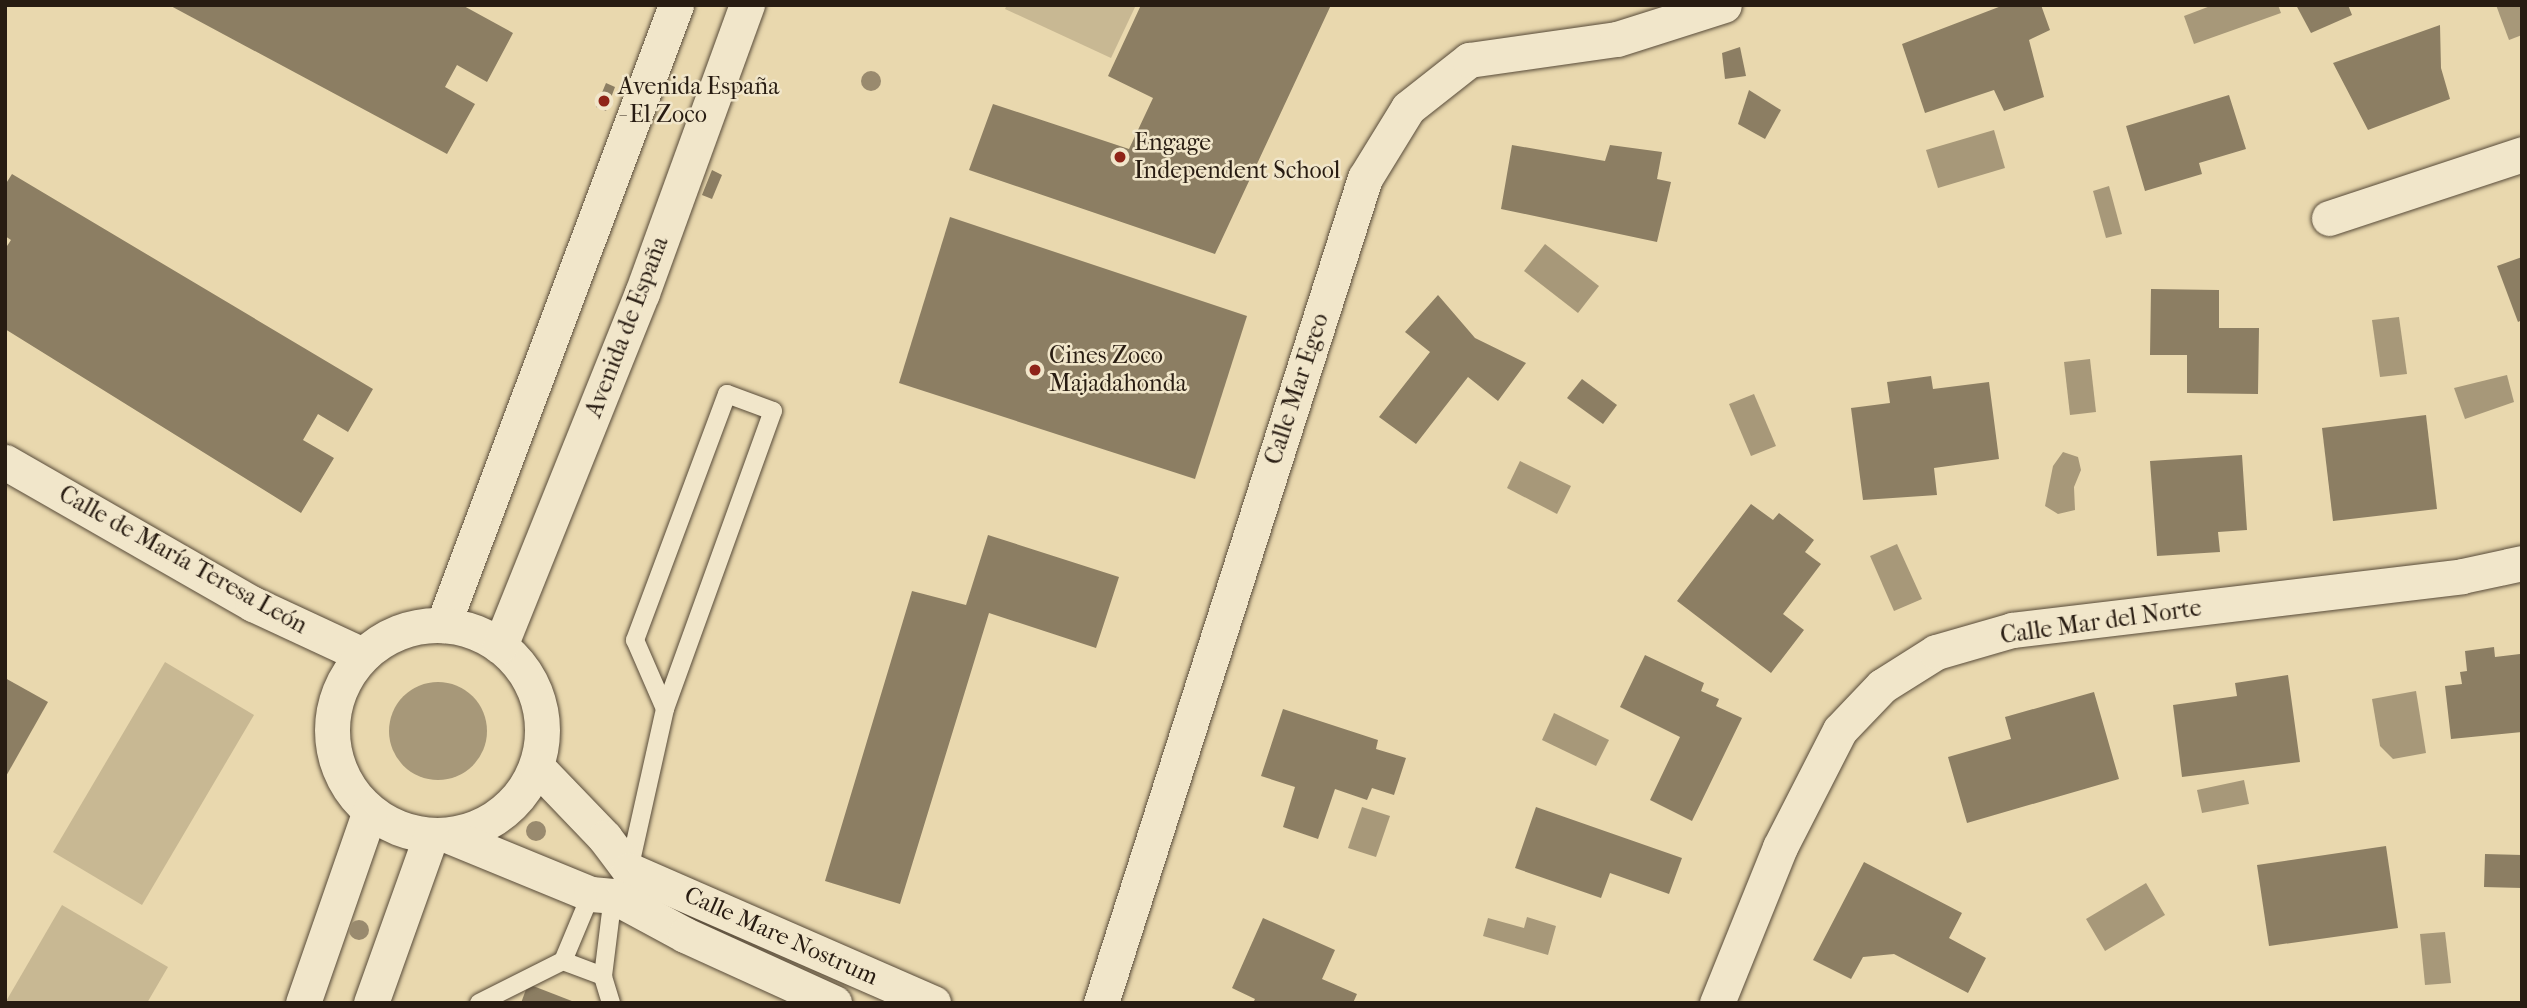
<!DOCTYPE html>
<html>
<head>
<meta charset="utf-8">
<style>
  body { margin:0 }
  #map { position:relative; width:2527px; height:1008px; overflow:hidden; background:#e9d8ae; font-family:"IM FELL French Canon",serif }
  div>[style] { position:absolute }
  .green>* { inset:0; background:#c8b893 }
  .water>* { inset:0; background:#a79879 }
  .round { border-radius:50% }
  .building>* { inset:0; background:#8c7e63 }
  .roads { filter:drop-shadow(0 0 2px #584b39) drop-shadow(0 0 2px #584b39) }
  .service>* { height:18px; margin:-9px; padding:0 9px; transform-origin:9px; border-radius:9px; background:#f1e6ca }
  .minor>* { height:35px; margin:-17.5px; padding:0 17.5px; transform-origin:17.5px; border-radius:17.5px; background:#f1e6ca }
  .minor>.ring { margin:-17.5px; padding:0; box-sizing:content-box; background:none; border:35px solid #f1e6ca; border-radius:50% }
  .trees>* { width:20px; height:20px; margin:-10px; border-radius:50%; background:#998a6e }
  .dots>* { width:19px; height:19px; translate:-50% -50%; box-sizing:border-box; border:4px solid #f1e6ca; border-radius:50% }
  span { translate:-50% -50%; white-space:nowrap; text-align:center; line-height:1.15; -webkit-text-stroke:5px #f1e6ca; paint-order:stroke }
  .poi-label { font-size:24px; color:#281c12 }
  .left { translate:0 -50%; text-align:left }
  .street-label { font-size:24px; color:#281c12 }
  .frame { position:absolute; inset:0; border:7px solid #281c12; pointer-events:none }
</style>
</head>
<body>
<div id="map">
  <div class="green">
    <i style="clip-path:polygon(1007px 5px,1136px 5px,1111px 58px,1005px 9px)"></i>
    <i style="clip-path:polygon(165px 662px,254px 715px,142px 905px,53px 852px)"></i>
    <i style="clip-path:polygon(62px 905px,168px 967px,147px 1003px,5px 1003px)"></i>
  </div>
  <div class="water">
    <i style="clip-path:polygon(2213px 5px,2278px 5px,2281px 13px,2194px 44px,2184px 16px)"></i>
    <i style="clip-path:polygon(2496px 5px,2521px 5px,2522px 35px,2509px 40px)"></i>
    <i style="clip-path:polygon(1994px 130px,2005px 168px,1938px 188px,1926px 150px)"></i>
    <i style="clip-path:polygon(2109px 186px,2122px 234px,2106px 238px,2093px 191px)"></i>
    <i style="clip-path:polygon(1545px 244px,1599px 286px,1578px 313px,1524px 271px)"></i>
    <i style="clip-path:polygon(2399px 317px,2407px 374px,2380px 377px,2372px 320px)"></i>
    <i style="clip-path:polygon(2090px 359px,2096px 412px,2070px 415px,2064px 362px)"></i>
    <i style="clip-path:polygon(2507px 375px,2514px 402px,2465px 419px,2454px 388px)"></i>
    <i style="clip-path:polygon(1754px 394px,1776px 446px,1751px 456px,1729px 404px)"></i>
    <i style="clip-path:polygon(2063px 452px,2078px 457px,2081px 470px,2074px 487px,2075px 510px,2058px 514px,2045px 506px,2053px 466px)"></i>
    <i style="clip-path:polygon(1520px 461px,1571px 486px,1557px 514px,1507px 488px)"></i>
    <i style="clip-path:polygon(1897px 544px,1922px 599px,1894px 611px,1870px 556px)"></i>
    <i class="round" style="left:389px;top:682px;width:98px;height:98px"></i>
    <i style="clip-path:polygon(2416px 691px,2426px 753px,2393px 759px,2380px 746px,2372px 699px)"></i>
    <i style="clip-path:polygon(1554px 713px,1609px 740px,1596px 766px,1542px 740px)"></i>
    <i style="clip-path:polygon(2244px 780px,2249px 804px,2202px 813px,2197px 790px)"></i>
    <i style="clip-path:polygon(1362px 807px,1390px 816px,1376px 857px,1348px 848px)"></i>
    <i style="clip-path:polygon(2146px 883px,2165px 915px,2105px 951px,2086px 919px)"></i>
    <i style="clip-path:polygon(1527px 917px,1556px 926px,1548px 955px,1483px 936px,1488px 918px,1524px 928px)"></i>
    <i style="clip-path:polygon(2445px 932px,2451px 983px,2425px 985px,2420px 934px)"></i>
  </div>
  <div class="building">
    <i style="clip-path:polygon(169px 5px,462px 5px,513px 33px,487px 82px,457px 65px,445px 87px,475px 104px,447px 154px)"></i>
    <i style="clip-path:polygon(1141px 5px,1331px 5px,1215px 254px,969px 170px,993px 104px,1129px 149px,1153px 98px,1108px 76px)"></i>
    <i style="clip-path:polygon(2004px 5px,2041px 5px,2050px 30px,2029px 40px,2044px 97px,2004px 111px,1994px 90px,1925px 113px,1902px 44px)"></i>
    <i style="clip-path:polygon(2296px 5px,2348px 5px,2352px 15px,2311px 33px)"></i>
    <i style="clip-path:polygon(2440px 25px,2441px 68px,2450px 99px,2368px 130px,2333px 63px)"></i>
    <i style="clip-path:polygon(1740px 47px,1746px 76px,1725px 79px,1722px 53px)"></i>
    <i style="clip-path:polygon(606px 83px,615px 87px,606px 111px,596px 107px)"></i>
    <i style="clip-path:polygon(1749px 90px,1781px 110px,1765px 139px,1738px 124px)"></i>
    <i style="clip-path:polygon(2229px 95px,2246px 149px,2199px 163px,2202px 174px,2145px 191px,2126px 126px)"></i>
    <i style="clip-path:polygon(1512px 145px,1605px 161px,1610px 145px,1662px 152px,1657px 179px,1671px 182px,1657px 242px,1501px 209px)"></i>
    <i style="clip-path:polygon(712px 170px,722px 175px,712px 199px,702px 195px)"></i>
    <i style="clip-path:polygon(12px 174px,373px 389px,348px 432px,318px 414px,303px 440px,334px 458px,301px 513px,5px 329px,5px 249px,11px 240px,5px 236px,5px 185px)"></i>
    <i style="clip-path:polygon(950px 217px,1247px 316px,1195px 479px,899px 383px)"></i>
    <i style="clip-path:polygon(2522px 257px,2522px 320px,2518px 322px,2497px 266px)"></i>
    <i style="clip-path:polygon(2151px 289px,2219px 290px,2219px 328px,2259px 328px,2258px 394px,2187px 393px,2187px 355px,2150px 355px)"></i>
    <i style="clip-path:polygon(1438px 295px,1475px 338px,1526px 363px,1498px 401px,1468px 377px,1416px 444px,1379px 417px,1430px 352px,1405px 332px)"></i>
    <i style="clip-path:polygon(1931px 376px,1933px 389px,1989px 382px,1999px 459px,1934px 468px,1937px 495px,1863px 500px,1851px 408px,1890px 403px,1887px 382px)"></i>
    <i style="clip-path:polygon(1582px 379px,1617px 405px,1603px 424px,1567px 398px)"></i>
    <i style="clip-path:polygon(2426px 415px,2437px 509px,2333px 521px,2322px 428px)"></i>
    <i style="clip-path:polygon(2242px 455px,2247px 530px,2218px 532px,2220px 552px,2157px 556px,2150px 461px)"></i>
    <i style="clip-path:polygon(1751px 504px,1773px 520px,1779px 513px,1814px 540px,1805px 552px,1821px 564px,1783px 614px,1804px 630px,1771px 673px,1677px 601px)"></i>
    <i style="clip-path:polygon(988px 535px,1119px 577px,1096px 648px,989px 613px,900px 904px,825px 881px,912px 591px,966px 605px)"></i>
    <i style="clip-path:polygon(2494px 647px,2495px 657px,2520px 654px,2522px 732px,2451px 739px,2445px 686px,2462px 684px,2460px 672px,2467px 671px,2465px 651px)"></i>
    <i style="clip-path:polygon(1645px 655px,1704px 683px,1701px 691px,1719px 699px,1716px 706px,1742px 718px,1692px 821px,1650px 800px,1680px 737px,1620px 707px)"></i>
    <i style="clip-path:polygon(2288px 675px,2300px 762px,2182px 777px,2173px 705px,2237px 696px,2235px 683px)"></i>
    <i style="clip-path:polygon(5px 678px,48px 702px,5px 778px)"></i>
    <i style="clip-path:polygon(2094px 692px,2119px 779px,1967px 823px,1948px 757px,2011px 739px,2005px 717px)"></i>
    <i style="clip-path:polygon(1283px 709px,1378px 740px,1376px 749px,1406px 758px,1394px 795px,1372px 788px,1367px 800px,1335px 789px,1318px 839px,1283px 827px,1295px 787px,1261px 776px)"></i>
    <i style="clip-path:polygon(1536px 807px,1682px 858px,1669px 894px,1610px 873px,1601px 898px,1515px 868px)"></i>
    <i style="clip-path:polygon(2386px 846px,2398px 928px,2269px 946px,2257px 865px)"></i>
    <i style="clip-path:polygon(2485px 854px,2522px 855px,2522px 888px,2484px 887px)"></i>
    <i style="clip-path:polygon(1864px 862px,1962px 913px,1949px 938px,1986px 958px,1968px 993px,1894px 954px,1863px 957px,1851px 979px,1813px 960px)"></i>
    <i style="clip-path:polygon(1263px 918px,1335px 950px,1322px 979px,1357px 994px,1353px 1003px,1253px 1003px,1255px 999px,1232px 988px)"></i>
    <i style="clip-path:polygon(528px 984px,577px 1003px,521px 1003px)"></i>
  </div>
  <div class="roads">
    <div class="service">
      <i style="left:629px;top:870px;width:165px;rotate:-77.4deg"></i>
      <i style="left:665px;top:709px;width:317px;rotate:-70.1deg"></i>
      <i style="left:773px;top:411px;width:49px;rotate:-159.7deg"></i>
      <i style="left:727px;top:394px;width:263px;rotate:110.5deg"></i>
      <i style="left:635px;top:640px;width:75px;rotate:66.5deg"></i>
      <i style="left:563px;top:961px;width:43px;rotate:20.6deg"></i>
      <i style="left:479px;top:1003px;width:94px;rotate:-26.6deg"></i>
      <i style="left:563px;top:961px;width:73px;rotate:-67.3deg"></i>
      <i style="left:611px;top:1003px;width:28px;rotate:-107deg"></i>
      <i style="left:603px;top:976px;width:81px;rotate:-82.9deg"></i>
    </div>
    <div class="minor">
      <i style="left:2329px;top:218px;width:203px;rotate:-18.3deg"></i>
      <i style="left:5px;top:462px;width:286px;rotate:29.8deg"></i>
      <i style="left:253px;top:604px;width:121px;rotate:24.9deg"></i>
      <i style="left:443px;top:625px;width:662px;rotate:-69.4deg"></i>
      <i class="ring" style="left:332px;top:625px;width:175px;height:175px"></i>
      <i style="left:500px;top:646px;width:380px;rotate:-68.1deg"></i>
      <i style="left:642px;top:293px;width:307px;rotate:-70deg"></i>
      <i style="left:537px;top:767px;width:98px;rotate:46.2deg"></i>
      <i style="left:605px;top:838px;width:40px;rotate:53deg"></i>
      <i style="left:629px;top:870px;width:332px;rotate:23.6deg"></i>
      <i style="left:447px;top:835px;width:156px;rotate:22.3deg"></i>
      <i style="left:591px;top:894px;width:22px;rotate:5deg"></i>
      <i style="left:613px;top:896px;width:82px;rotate:28.4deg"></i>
      <i style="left:685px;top:935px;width:164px;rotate:24.5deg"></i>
      <i style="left:303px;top:1003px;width:203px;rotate:-70.8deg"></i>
      <i style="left:371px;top:1003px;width:178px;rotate:-70.3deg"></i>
      <i style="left:1101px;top:1003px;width:866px;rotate:-72.26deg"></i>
      <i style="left:1365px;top:178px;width:82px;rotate:-58.4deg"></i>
      <i style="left:1408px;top:108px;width:78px;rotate:-38.2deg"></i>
      <i style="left:1469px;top:60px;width:149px;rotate:-8.1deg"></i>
      <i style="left:1617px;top:39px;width:112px;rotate:-17.6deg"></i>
      <i style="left:1717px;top:1003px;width:168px;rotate:-68deg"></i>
      <i style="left:1780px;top:847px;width:131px;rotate:-62.9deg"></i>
      <i style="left:1840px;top:730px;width:61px;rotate:-46.3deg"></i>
      <i style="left:1882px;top:686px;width:64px;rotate:-32.2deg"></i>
      <i style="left:1936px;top:652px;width:79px;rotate:-16.1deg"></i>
      <i style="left:2012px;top:630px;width:453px;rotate:-6.8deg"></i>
      <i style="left:2462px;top:576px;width:61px;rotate:-12.2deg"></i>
    </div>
  </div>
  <div class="trees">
    <i style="left:871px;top:81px"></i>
    <i style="left:536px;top:831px"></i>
    <i style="left:359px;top:930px"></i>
  </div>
  <div class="dots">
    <i style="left:604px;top:101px;background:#8f2418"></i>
    <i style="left:1120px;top:157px;background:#8f2418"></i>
    <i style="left:1035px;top:370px;background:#8f2418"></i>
  </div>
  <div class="poi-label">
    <span class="left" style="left:618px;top:101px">Avenida España<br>- El Zoco</span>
    <span class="left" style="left:1134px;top:157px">Engage<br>Independent School</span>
    <span class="left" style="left:1049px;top:370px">Cines Zoco<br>Majadahonda</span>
  </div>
  <div class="street-label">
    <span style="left:627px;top:327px;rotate:-69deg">Avenida de España</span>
    <span style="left:1297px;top:389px;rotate:-72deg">Calle Mar Egeo</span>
    <span style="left:183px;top:560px;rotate:29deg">Calle de María Teresa León</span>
    <span style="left:2101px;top:622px;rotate:-8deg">Calle Mar del Norte</span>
    <span style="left:781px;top:936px;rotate:24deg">Calle Mare Nostrum</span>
  </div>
  <div class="frame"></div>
</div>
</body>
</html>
